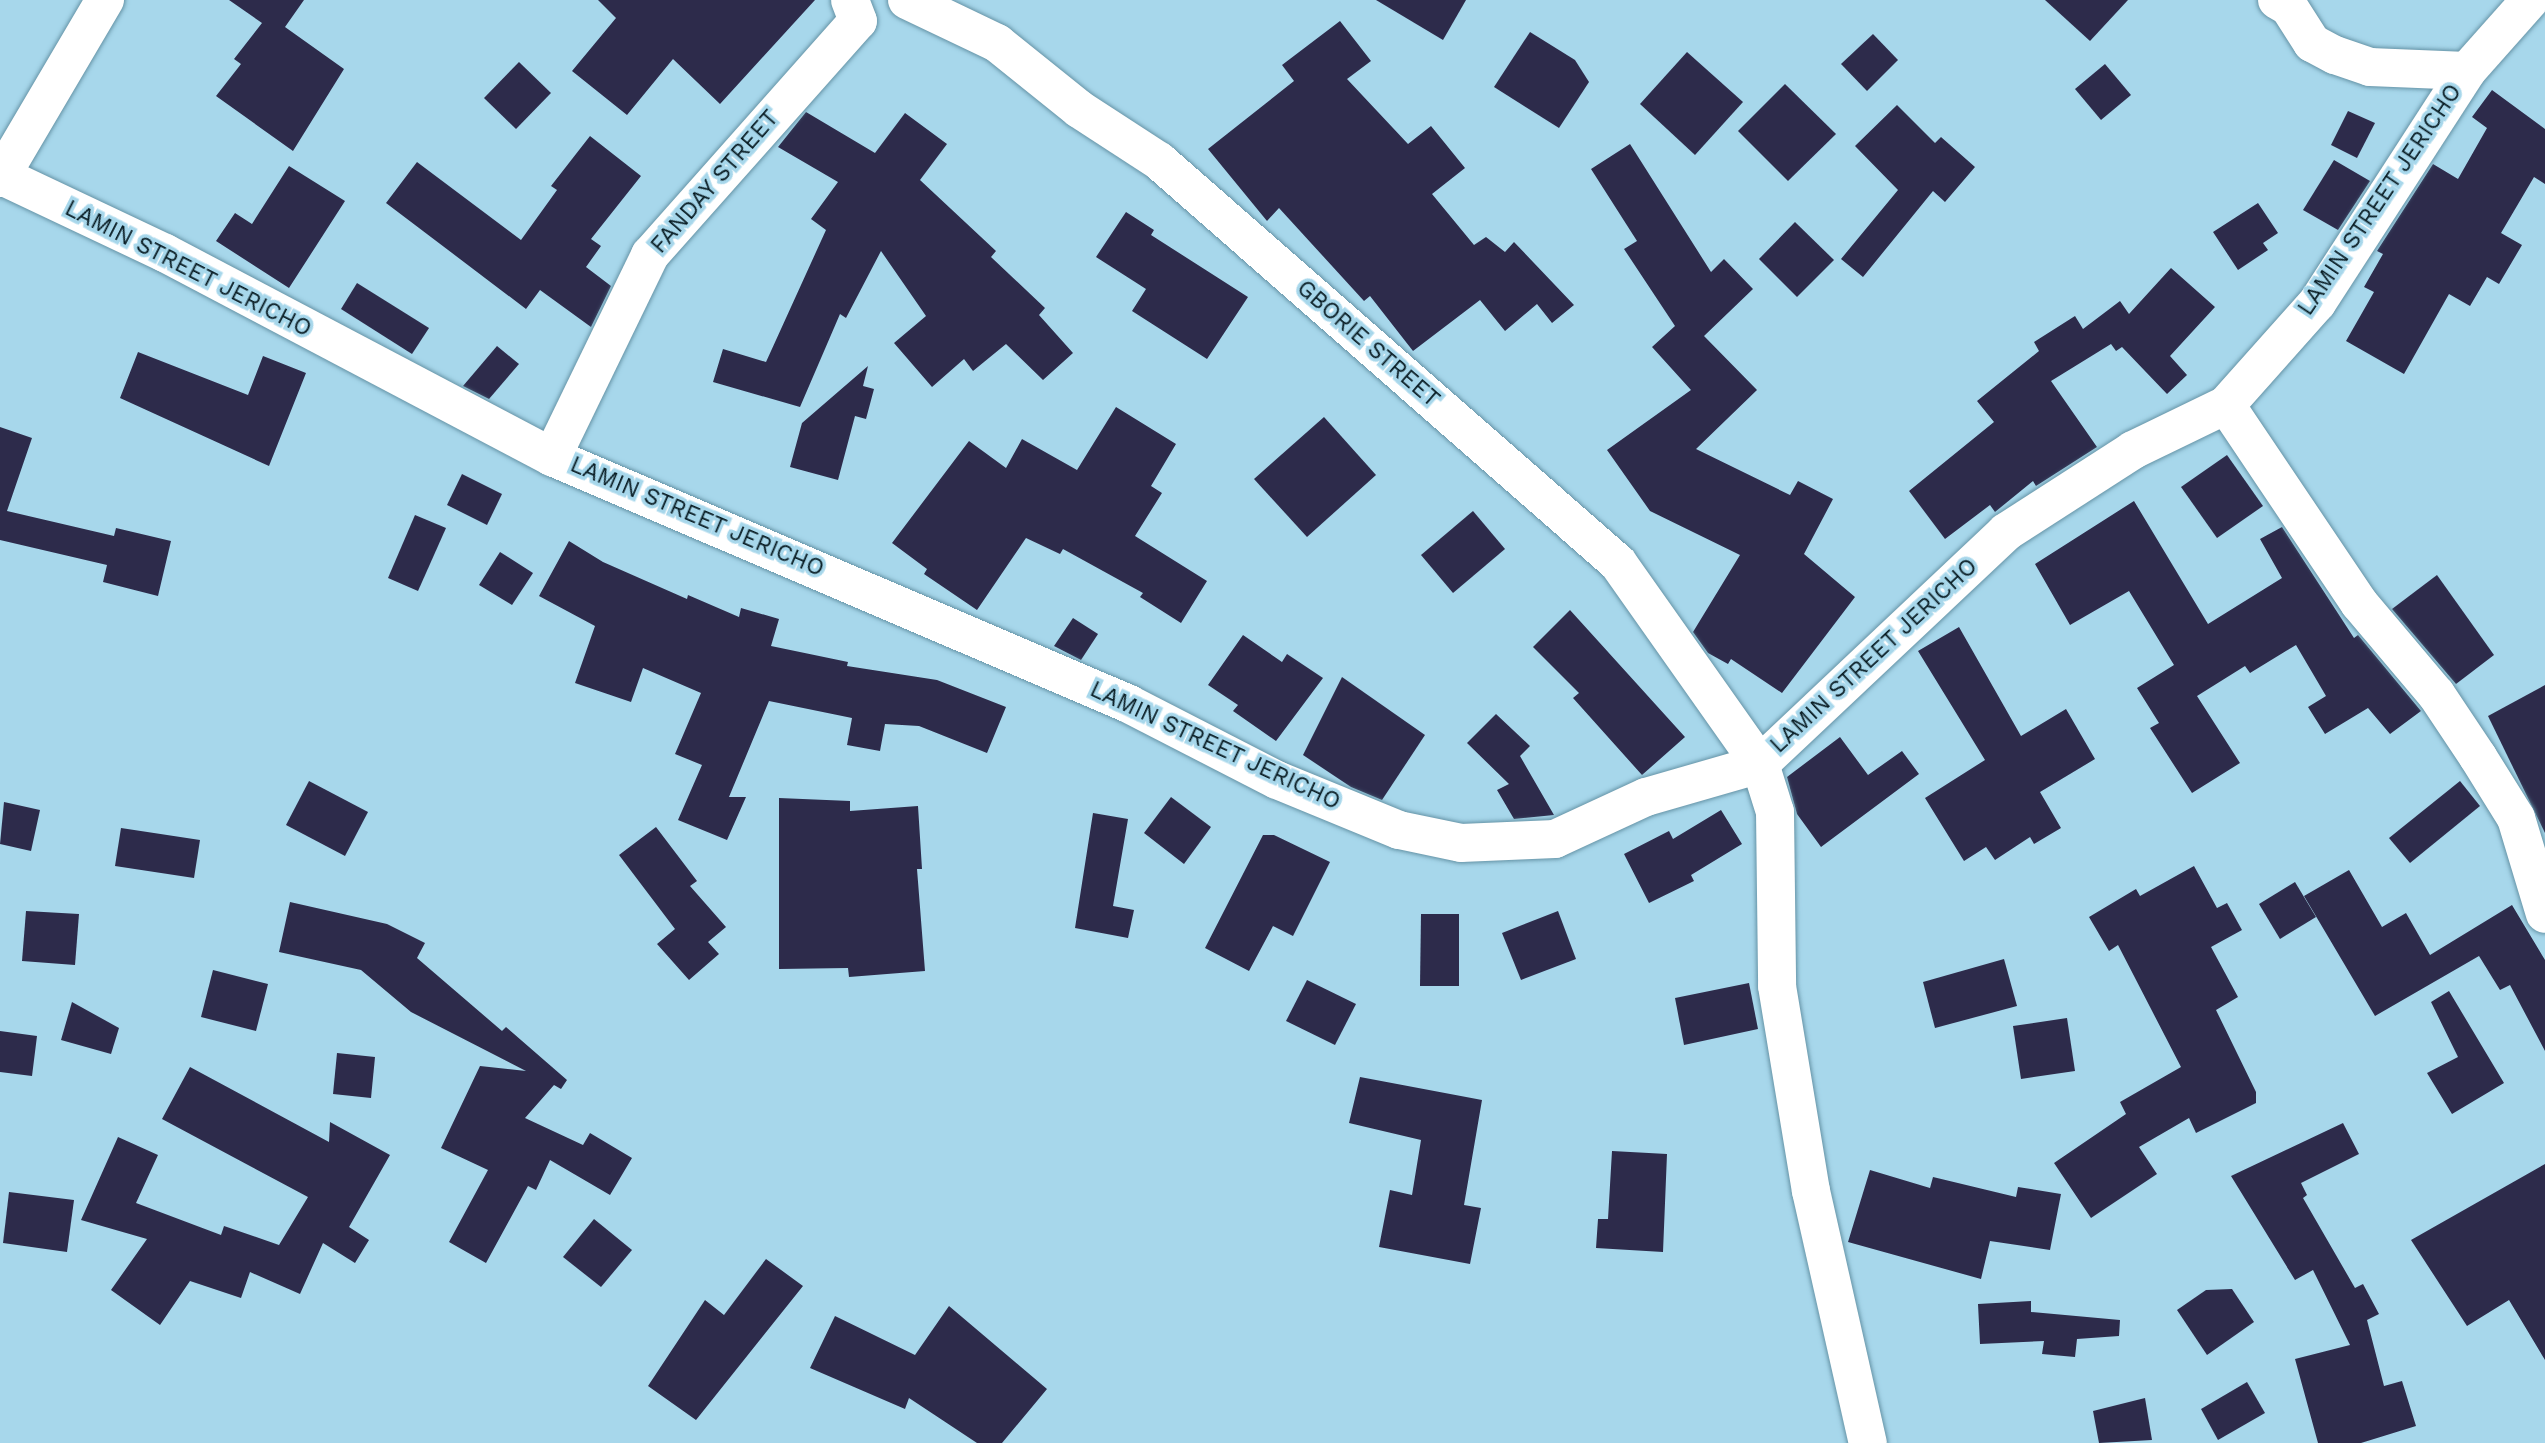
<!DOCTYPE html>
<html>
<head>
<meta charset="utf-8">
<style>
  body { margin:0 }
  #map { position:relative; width:2545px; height:1443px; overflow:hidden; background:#a7d7eb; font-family:"Work Sans",sans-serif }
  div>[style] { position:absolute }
  .building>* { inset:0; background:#2d2b4b }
  .roads { filter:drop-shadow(0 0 2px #6593a6) drop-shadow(0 0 2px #6593a6) }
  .minor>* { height:38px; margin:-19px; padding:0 19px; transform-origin:19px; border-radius:19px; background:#fff }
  span { translate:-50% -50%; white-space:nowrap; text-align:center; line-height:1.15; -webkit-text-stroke:7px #a7d7eb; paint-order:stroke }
  .street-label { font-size:23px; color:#071a21 }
</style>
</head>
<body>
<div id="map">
  <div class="building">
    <i style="clip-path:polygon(229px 0,304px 0,285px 27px,344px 69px,293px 151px,216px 96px,241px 64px,234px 59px,262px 23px)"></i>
    <i style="clip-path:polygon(598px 0,815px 0,720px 104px,673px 59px,627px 115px,572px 71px,616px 18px)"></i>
    <i style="clip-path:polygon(1376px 0,1466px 0,1443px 40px)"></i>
    <i style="clip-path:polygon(2045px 0,2128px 0,2090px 41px)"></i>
    <i style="clip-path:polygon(1340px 21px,1371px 61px,1347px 79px,1408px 144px,1431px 126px,1465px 168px,1432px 194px,1474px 245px,1486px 237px,1505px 252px,1514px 242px,1574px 305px,1552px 323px,1537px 304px,1505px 331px,1480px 300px,1413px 351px,1370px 296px,1364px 301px,1279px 208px,1267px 221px,1208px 149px,1294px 81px,1282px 65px)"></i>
    <i style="clip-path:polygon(1530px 32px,1575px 60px,1589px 82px,1559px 128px,1494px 87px)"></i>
    <i style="clip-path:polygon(1873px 34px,1898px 60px,1867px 91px,1841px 64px)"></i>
    <i style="clip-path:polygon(1687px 52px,1743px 102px,1695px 155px,1640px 104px)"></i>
    <i style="clip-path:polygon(519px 62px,551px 93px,516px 129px,484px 98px)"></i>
    <i style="clip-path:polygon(2105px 64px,2131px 95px,2101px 120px,2075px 89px)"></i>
    <i style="clip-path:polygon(1785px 84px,1836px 134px,1788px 181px,1738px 131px)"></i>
    <i style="clip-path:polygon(2492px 90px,2545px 129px,2545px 184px,2534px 177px,2501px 233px,2522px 245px,2499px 284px,2487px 277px,2470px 306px,2449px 294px,2404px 374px,2346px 341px,2374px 292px,2364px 287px,2383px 254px,2377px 251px,2433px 164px,2458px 179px,2487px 128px,2472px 117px)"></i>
    <i style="clip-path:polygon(1897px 105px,1935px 143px,1941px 137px,1975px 167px,1945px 202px,1933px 191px,1863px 277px,1841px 259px,1898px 190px,1855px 146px)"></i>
    <i style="clip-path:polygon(2348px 111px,2375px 123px,2357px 158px,2331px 145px)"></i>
    <i style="clip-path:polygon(806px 112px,875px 153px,905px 113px,947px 144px,920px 180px,996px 251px,991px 257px,1045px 308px,1039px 315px,1073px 353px,1043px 380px,1006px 344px,973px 371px,964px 359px,932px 387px,894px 343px,926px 316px,881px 251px,846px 318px,840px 314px,800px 407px,713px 382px,723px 349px,766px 362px,826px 230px,811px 219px,838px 182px,778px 147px)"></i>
    <i style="clip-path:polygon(590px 136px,641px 176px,591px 239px,601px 246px,586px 267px,611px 286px,591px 327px,540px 290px,526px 309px,386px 203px,417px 162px,521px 240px,557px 190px,551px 186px)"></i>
    <i style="clip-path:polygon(1630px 144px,1711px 272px,1724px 259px,1753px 289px,1704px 336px,1757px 390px,1696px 449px,1790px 495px,1798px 481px,1833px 499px,1804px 554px,1855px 597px,1782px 693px,1731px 659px,1728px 664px,1708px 653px,1693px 632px,1740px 555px,1650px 511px,1607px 450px,1691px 390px,1652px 347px,1675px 326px,1624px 249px,1637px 241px,1591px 169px)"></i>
    <i style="clip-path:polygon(2334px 160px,2370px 181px,2338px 230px,2303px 210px)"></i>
    <i style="clip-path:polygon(289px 166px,345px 201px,289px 288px,216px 241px,235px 213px,252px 224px)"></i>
    <i style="clip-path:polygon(2258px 203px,2278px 233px,2263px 243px,2268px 250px,2238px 270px,2213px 232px)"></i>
    <i style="clip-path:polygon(1126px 212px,1154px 230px,1151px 235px,1248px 297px,1207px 359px,1132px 311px,1146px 289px,1096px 257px)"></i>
    <i style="clip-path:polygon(1795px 222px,1834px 260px,1797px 297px,1759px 259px)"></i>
    <i style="clip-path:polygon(2171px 268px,2215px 307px,2170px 356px,2187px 375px,2167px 394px,2122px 347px,2116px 351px,2111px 344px,2051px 381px,2097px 447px,2036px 486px,2033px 481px,1995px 512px,1990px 505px,1945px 539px,1909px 491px,1994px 422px,1977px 401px,2039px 351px,2034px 342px,2075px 316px,2083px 329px,2120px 301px,2129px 314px)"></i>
    <i style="clip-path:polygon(357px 283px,429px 328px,412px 354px,341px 309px)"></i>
    <i style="clip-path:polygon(497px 346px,519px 364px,489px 399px,463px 386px)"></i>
    <i style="clip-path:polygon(138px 352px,248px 395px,263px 356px,306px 373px,269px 466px,120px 398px)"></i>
    <i style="clip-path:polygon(868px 366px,863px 386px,874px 389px,866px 419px,855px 416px,838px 480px,790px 467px,802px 423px)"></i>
    <i style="clip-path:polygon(1116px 407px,1176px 444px,1151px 486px,1162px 493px,1135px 536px,1207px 581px,1181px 623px,1140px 597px,1143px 593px,1063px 549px,1060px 554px,1026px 538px,977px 610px,924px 574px,927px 569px,892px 543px,969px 441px,1006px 468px,1022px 439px,1077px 470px)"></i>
    <i style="clip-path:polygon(1324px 417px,1376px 475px,1307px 537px,1254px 479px)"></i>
    <i style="clip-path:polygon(0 427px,32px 438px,7px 511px,114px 536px,116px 528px,171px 541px,158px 596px,103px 582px,107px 565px,0 540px)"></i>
    <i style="clip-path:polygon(2227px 455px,2263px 506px,2217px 538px,2181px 487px)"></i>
    <i style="clip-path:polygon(462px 474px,502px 494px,487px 525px,447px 505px)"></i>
    <i style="clip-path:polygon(2134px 501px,2208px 624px,2282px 578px,2260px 539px,2282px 527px,2354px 638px,2358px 635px,2421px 711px,2390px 734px,2368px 708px,2325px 734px,2308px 707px,2326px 696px,2296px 645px,2250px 673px,2245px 666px,2197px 696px,2240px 763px,2192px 793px,2150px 728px,2159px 723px,2137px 688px,2174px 665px,2129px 591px,2070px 625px,2035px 564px)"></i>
    <i style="clip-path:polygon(1473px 511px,1505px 549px,1453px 593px,1421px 555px)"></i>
    <i style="clip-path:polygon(415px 515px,446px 528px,418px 591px,388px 578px)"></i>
    <i style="clip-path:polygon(569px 541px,603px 562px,687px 599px,688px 595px,739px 617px,741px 608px,779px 619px,771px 646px,848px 662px,847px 666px,937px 680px,1006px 707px,987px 753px,919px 726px,885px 724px,880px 751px,847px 745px,852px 718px,769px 701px,729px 797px,746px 797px,727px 840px,678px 820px,702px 765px,675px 754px,701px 693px,643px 668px,631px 702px,575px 683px,595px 626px,539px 596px)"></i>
    <i style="clip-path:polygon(500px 552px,533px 573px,512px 605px,479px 585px)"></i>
    <i style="clip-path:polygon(2437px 575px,2494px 655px,2456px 684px,2392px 609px)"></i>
    <i style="clip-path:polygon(1570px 610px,1685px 737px,1642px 775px,1573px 698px,1579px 693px,1533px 647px)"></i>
    <i style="clip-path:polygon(1073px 618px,1098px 634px,1081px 660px,1054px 646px)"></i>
    <i style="clip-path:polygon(1959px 627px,2021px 736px,2066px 709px,2095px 759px,2040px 792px,2061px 828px,2034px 844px,2030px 837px,1995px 860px,1986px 847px,1964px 861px,1925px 798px,1985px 760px,1918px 651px)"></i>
    <i style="clip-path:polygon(1243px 635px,1282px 662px,1287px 654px,1323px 678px,1276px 741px,1233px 711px,1238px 705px,1208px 685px)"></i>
    <i style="clip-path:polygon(1342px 677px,1425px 735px,1382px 800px,1351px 787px,1303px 755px)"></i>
    <i style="clip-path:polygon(2545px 685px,2545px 833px,2488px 716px)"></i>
    <i style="clip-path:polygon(1496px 714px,1530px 746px,1520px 756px,1554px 815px,1514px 819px,1497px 790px,1509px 784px,1467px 743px)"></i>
    <i style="clip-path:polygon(1840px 737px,1868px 775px,1902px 751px,1919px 774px,1821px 847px,1797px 814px,1787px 777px)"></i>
    <i style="clip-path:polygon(309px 781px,368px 812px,345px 856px,286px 825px)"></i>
    <i style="clip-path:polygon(2460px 781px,2480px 806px,2410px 863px,2389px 838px)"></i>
    <i style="clip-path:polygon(1171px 797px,1211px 827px,1184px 864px,1144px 833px)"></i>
    <i style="clip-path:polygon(779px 798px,850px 801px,850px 811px,918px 806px,922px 869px,917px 869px,925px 971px,849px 977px,848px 968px,779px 969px)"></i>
    <i style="clip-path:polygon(4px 802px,40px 810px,31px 851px,0 844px)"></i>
    <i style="clip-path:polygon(1721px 810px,1742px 844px,1691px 875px,1694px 881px,1649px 903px,1624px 854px,1669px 831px,1673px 839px)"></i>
    <i style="clip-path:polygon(1093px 813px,1128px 819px,1113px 906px,1134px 910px,1128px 938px,1075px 928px)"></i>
    <i style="clip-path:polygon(656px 827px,697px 881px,690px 886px,726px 927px,708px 942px,719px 954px,689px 980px,657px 944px,675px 929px,619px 855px)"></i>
    <i style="clip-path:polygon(121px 828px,200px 840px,194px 878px,115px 866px)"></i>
    <i style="clip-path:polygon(1263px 835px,1274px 835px,1330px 862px,1293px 936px,1273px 926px,1249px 971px,1205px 948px)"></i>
    <i style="clip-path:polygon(2194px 866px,2217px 908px,2227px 903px,2242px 930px,2211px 947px,2238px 997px,2216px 1010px,2256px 1092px,2256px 1103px,2196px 1133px,2189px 1118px,2139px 1147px,2157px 1174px,2091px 1218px,2054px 1163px,2126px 1114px,2120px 1102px,2181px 1067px,2118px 945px,2109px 951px,2089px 917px,2136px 889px,2140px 896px)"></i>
    <i style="clip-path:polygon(2349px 870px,2382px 927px,2406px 913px,2430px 955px,2512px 905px,2545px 960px,2545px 1051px,2510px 985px,2500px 990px,2479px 956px,2375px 1016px,2304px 896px)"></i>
    <i style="clip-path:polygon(2295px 882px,2316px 917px,2280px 939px,2259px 904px)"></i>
    <i style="clip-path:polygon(290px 902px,387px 924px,425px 943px,417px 958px,502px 1031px,506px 1027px,567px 1080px,561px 1089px,554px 1085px,525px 1118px,583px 1145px,590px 1133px,632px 1158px,610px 1195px,550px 1160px,536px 1190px,528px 1186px,486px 1263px,449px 1242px,488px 1170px,441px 1148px,480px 1066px,526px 1071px,411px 1012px,361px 970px,279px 952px)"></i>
    <i style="clip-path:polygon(26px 911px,79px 914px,75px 965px,22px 961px)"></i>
    <i style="clip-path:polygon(1558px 911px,1576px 959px,1521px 980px,1502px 933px)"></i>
    <i style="clip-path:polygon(1421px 914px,1459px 914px,1459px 986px,1420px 986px)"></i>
    <i style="clip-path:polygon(2004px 959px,2017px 1006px,1935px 1028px,1923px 982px)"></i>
    <i style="clip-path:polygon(213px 970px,268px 984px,256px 1031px,201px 1017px)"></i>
    <i style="clip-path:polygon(1307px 980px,1356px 1004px,1335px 1045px,1286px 1021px)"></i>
    <i style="clip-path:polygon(1749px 983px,1758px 1029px,1684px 1045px,1675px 998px)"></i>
    <i style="clip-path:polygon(2449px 991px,2504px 1083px,2452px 1114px,2427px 1073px,2458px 1057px,2431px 1002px)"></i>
    <i style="clip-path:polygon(72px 1002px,119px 1028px,111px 1054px,61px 1040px)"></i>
    <i style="clip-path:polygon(2067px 1018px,2075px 1071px,2021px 1079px,2013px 1026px)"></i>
    <i style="clip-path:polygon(0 1031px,37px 1036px,32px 1076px,0 1072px)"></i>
    <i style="clip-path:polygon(337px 1053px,375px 1057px,371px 1098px,333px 1094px)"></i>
    <i style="clip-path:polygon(190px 1067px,329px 1142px,330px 1122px,390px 1155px,349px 1227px,369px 1240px,355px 1263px,323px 1243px,300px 1294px,250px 1272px,241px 1298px,190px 1281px,160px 1325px,111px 1290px,147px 1239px,81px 1220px,118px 1137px,158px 1155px,136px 1203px,221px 1235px,224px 1226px,279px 1245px,308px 1197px,162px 1119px)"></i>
    <i style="clip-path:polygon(1360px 1077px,1482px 1100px,1464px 1205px,1481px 1208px,1470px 1264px,1379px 1247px,1390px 1190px,1412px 1195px,1421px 1140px,1349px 1123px)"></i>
    <i style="clip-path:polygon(2343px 1123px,2359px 1154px,2301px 1183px,2307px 1195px,2303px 1198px,2355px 1288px,2363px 1284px,2379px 1314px,2367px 1320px,2384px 1386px,2402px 1381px,2416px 1426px,2361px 1443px,2318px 1443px,2295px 1359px,2350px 1345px,2313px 1270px,2295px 1280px,2231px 1176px)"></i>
    <i style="clip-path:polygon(1612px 1151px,1667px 1154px,1663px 1252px,1596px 1248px,1598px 1219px,1608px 1219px)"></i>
    <i style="clip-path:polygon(2545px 1164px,2545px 1360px,2509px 1300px,2467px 1326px,2411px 1240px)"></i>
    <i style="clip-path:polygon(1870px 1170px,1930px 1188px,1933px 1177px,2016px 1197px,2018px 1187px,2061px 1194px,2050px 1250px,1990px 1241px,1981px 1279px,1848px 1242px)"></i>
    <i style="clip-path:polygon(9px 1192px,74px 1200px,67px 1252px,3px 1243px)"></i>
    <i style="clip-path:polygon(594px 1219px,632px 1250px,601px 1287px,563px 1257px)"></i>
    <i style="clip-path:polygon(766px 1259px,803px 1286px,696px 1420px,648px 1386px,705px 1300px,724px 1315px)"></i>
    <i style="clip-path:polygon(2232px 1289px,2254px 1322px,2207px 1355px,2177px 1310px,2206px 1290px)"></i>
    <i style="clip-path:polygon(2031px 1301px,2031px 1312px,2120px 1320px,2119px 1336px,2077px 1339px,2075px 1357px,2042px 1354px,2044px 1341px,1980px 1344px,1978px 1304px)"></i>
    <i style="clip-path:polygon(949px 1306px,1047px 1389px,1002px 1443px,977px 1443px,909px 1398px,905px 1409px,810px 1368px,835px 1316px,915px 1355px)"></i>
    <i style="clip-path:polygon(2247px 1382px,2265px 1413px,2218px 1440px,2201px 1409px)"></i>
    <i style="clip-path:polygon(2145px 1398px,2152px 1440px,2099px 1443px,2093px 1411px)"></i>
  </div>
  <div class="roads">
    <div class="minor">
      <i style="left:907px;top:0;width:100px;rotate:25.5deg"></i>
      <i style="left:997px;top:43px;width:105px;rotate:38.8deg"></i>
      <i style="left:1079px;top:109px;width:95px;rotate:33deg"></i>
      <i style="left:1159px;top:161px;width:610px;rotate:41.21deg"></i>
      <i style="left:1618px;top:563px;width:246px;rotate:54.8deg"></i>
      <i style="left:1760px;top:764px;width:50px;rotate:72.6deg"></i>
      <i style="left:1775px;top:812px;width:174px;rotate:89.3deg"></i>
      <i style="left:1777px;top:986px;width:208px;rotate:80.6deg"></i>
      <i style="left:1811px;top:1191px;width:258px;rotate:77.3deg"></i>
      <i style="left:2277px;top:0;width:14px;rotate:30deg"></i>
      <i style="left:2289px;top:7px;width:43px;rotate:57.4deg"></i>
      <i style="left:2312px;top:43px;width:26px;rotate:28deg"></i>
      <i style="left:2335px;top:55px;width:37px;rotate:19deg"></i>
      <i style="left:2370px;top:67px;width:97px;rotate:2.4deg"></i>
      <i style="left:0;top:175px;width:183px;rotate:25.3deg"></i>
      <i style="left:165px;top:253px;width:437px;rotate:27.8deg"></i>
      <i style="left:552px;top:457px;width:628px;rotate:23.17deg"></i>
      <i style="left:1129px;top:704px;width:166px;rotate:27.2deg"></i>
      <i style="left:1277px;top:780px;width:132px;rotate:22.3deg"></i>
      <i style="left:1399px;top:830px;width:63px;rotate:11.8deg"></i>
      <i style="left:1461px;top:843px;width:94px;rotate:-2.4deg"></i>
      <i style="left:1555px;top:839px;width:100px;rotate:-24.8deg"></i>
      <i style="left:1646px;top:797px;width:119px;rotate:-16.1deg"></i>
      <i style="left:1760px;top:764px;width:338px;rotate:-43.3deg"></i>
      <i style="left:2006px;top:532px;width:151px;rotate:-32.8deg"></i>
      <i style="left:2133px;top:450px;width:103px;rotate:-25.8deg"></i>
      <i style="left:2226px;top:405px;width:137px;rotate:-48.3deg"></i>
      <i style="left:2317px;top:303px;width:276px;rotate:-57.1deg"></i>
      <i style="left:2467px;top:71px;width:95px;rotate:-48.4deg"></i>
      <i style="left:0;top:178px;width:207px;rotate:-59.5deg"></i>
      <i style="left:2226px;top:405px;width:239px;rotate:56.1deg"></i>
      <i style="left:2359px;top:603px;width:119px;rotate:49.8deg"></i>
      <i style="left:2436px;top:694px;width:76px;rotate:56.3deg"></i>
      <i style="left:2478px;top:757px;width:72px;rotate:58.1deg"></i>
      <i style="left:2516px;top:818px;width:100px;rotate:73.2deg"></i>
      <i style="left:552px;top:457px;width:225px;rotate:-64.1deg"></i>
      <i style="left:650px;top:255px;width:313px;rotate:-48.4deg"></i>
      <i style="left:858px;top:21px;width:22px;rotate:-111deg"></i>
    </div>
  </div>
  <div class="street-label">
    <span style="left:715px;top:182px;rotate:-49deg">FANDAY STREET</span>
    <span style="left:2380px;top:200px;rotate:-56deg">LAMIN STREET JERICHO</span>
    <span style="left:188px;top:269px;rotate:27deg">LAMIN STREET JERICHO</span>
    <span style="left:1368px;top:344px;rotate:41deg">GBORIE STREET</span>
    <span style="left:697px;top:517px;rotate:23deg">LAMIN STREET JERICHO</span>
    <span style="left:1874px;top:656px;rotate:-43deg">LAMIN STREET JERICHO</span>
    <span style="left:1215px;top:746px;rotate:25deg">LAMIN STREET JERICHO</span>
  </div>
</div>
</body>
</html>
